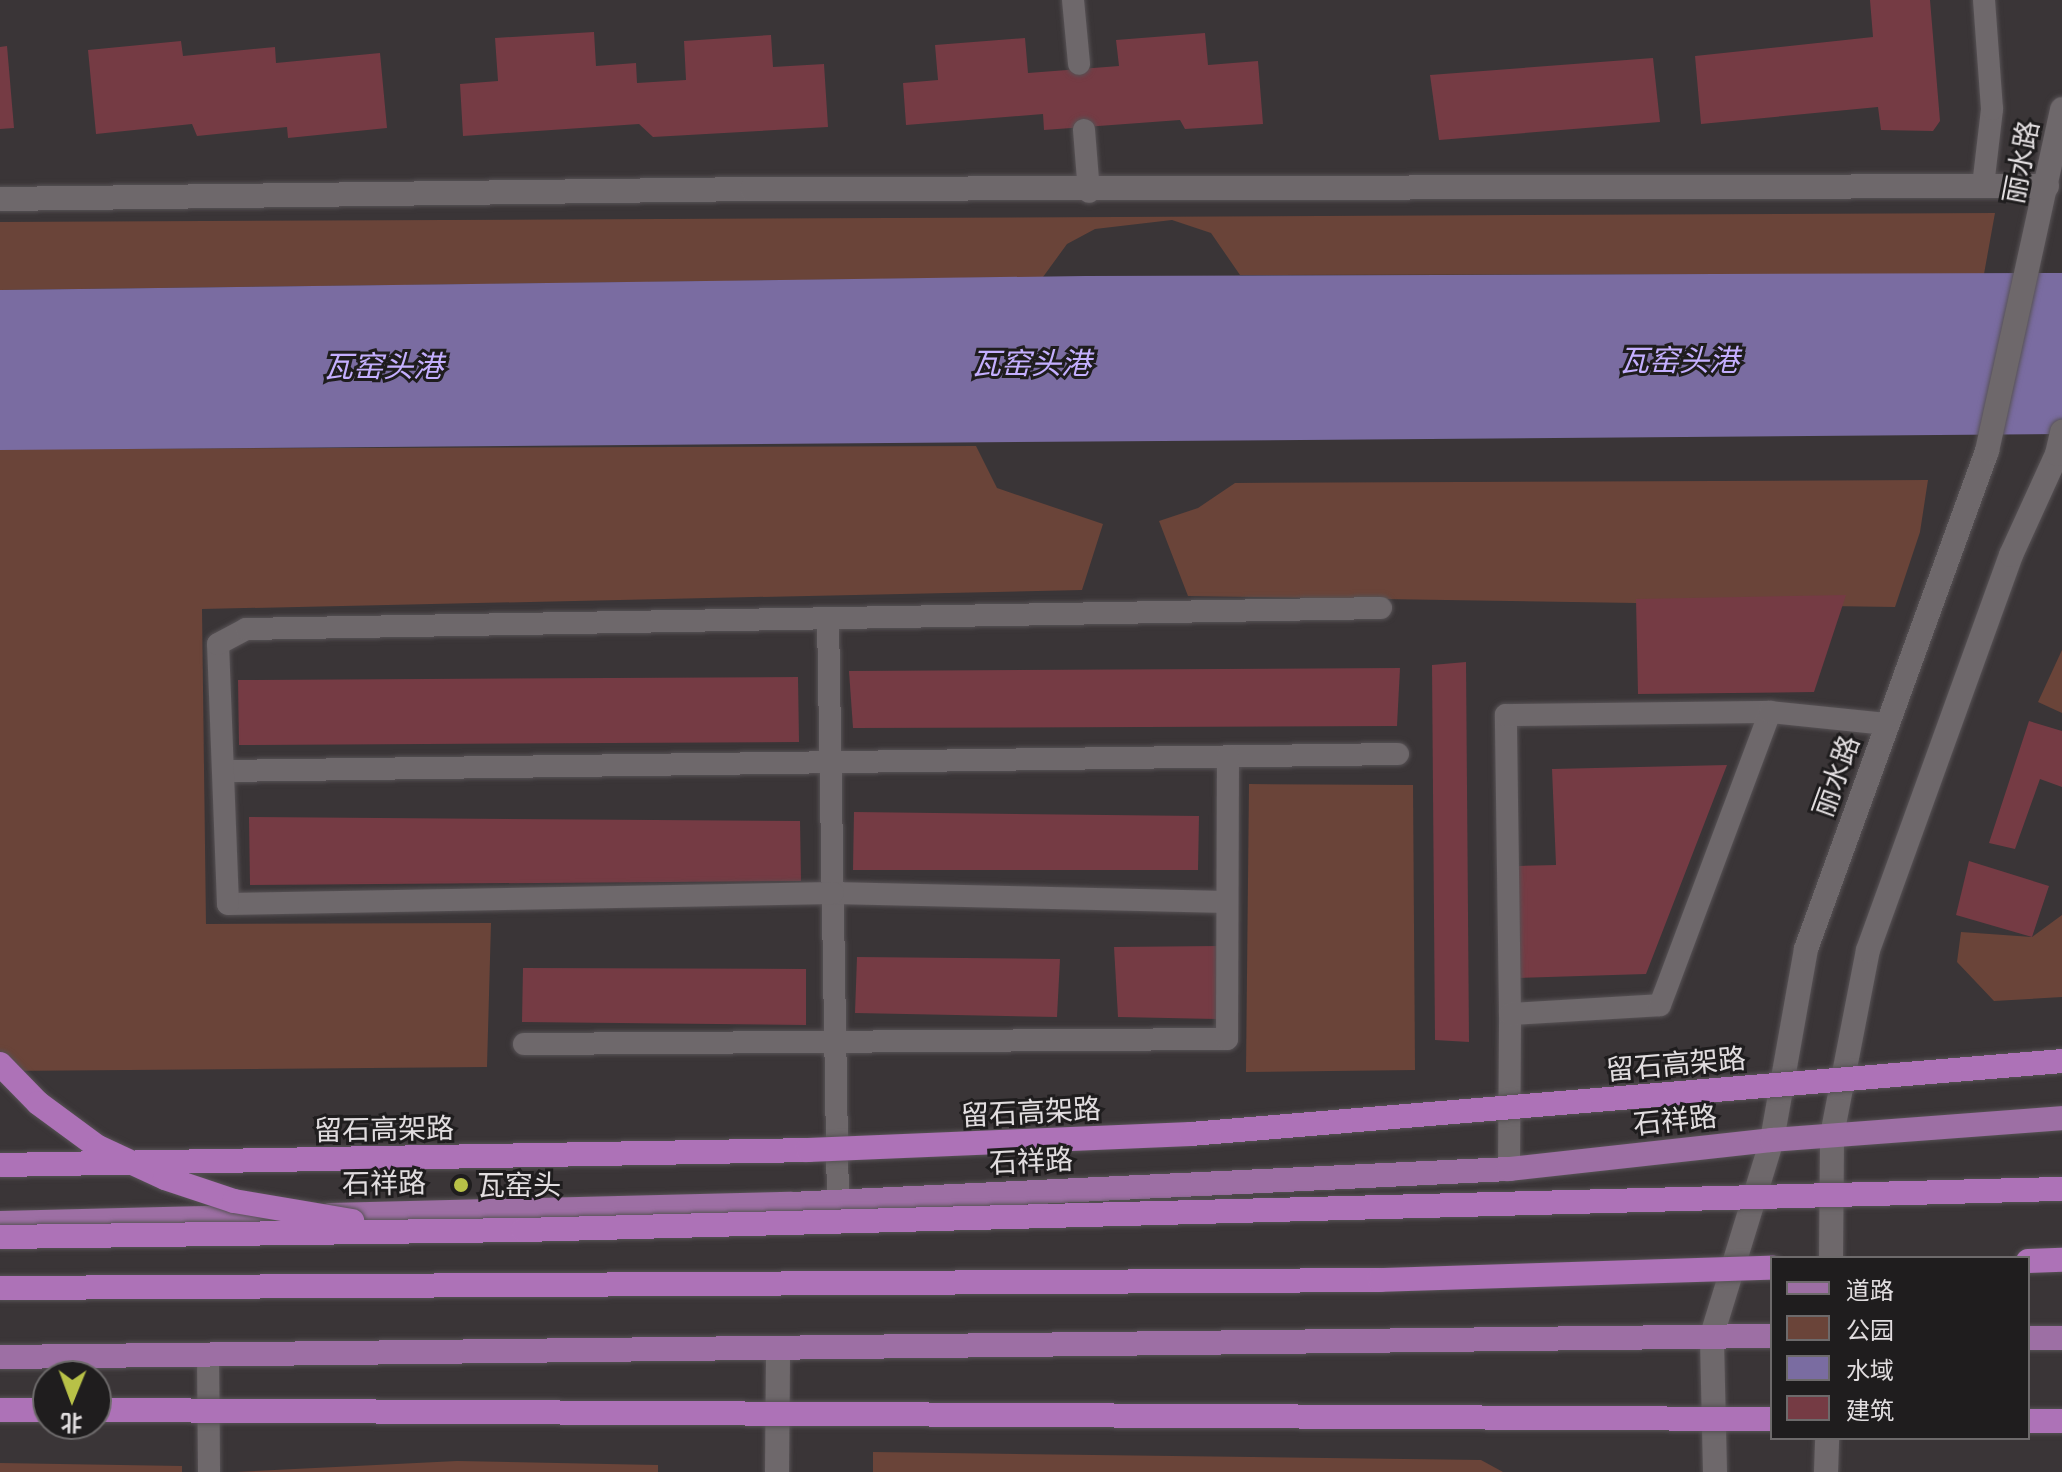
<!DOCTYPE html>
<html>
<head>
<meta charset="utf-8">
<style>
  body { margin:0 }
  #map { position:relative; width:2062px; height:1472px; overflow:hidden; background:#3a3537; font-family:Cabin,"Noto Sans SC",sans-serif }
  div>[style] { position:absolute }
  .green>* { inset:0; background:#6a4439 }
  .water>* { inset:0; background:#7a6ca1 }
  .building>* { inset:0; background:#753b44 }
  .roads { filter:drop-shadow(0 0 2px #575255) drop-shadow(0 0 2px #575255) }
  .service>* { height:22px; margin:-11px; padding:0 11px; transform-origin:11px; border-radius:11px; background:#6e686b }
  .minor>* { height:24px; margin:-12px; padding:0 12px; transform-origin:12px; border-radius:12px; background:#6e686b }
  .secondary>* { height:24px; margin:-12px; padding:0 12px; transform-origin:12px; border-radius:12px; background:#6e686b }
  .primary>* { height:24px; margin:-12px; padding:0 12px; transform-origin:12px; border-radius:12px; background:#9d6fa4 }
  .trunk>* { height:24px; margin:-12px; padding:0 12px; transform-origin:12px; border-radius:12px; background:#ad72b7 }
  .bridges { filter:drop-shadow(0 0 2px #575255) drop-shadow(0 0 2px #575255) }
  .trunk-bridge>* { height:24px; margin:-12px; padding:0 12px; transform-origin:12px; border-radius:12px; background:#ad72b7 }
  .dots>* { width:22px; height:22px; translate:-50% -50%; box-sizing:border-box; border:4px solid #1f1d1e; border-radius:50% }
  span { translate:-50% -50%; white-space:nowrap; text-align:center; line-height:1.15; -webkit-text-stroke:6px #1f1d1e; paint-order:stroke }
  .street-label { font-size:28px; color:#e1dddf }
  .poi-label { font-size:28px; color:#e1dddf }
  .left { translate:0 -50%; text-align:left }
  .water-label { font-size:30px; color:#c4affe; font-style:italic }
  .legend { position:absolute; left:1770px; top:1256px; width:260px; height:184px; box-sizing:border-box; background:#1f1d1e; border:2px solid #6d6a6b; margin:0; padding:10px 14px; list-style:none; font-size:24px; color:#e1dddf }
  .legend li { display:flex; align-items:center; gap:16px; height:40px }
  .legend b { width:40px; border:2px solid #6d6a6b }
  .north { position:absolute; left:32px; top:1360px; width:80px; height:80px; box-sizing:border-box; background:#1f1d1e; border:2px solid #6d6a6b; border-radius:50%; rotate:181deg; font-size:22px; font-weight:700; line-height:32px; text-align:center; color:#e1dddf }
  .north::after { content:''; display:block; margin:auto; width:28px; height:36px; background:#b8c147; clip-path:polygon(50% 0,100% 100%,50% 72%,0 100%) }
</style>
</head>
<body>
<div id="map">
  <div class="green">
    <i style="clip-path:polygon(1995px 213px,1984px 274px,1240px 275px,1211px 233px,1172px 220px,1095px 229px,1067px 244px,1043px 277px,0 290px,0 222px)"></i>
    <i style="clip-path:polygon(976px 446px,997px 488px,1103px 524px,1082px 590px,202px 609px,206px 924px,491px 923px,487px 1067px,0 1071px,0 449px)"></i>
    <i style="clip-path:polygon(1928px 480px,1920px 532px,1895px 607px,1188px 596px,1159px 521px,1198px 508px,1235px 483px)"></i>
    <i style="clip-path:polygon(2062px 650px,2062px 713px,2038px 702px)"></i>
    <i style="clip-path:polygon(1249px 784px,1413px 785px,1415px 1070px,1246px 1072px)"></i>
    <i style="clip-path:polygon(2062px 915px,2062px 997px,1994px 1001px,1957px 962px,1961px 932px,2032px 937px)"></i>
    <i style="clip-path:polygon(873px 1452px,1481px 1460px,1503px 1472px,873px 1472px)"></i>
    <i style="clip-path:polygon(457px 1461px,658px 1465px,658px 1472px,236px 1472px)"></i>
    <i style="clip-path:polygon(0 1463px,182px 1466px,182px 1472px,0 1472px)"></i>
  </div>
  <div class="water">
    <i style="clip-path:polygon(2062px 273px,2062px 434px,0 450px,0 290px,1085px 276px)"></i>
  </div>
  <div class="building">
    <i style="clip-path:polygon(1870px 0,1930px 0,1940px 121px,1933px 131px,1881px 130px,1878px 107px,1701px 124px,1695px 56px,1873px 37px)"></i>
    <i style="clip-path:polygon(594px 32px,596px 66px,636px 63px,637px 83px,686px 80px,684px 41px,771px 35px,773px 67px,824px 64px,828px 127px,653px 137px,639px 124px,463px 136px,460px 84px,498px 81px,495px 38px)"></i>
    <i style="clip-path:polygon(1205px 33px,1208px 65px,1258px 61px,1263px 124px,1185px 129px,1180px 120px,1044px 130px,1043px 114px,906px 125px,903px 83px,938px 80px,935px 45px,1025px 38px,1028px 73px,1119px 66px,1116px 40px)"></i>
    <i style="clip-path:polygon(181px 41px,183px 56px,275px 47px,276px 63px,380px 53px,387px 128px,288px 138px,287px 127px,197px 136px,192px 124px,96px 134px,88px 50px)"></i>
    <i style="clip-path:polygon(7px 46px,14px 128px,0 129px,0 47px)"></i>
    <i style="clip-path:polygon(1653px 58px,1660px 122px,1439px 140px,1430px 75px)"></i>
    <i style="clip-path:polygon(1846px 595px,1814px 692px,1638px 694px,1636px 599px)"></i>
    <i style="clip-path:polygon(1466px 662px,1469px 1042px,1435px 1040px,1432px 665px)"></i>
    <i style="clip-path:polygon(1400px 668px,1397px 726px,853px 728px,849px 671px)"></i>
    <i style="clip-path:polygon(798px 677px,799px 742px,239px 745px,238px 680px)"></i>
    <i style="clip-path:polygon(2029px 721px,2062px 731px,2062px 787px,2040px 779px,2015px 849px,1989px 843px)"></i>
    <i style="clip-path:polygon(1727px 765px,1646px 974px,1518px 978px,1519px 866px,1556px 865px,1552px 769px)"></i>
    <i style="clip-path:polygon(854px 812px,1199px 816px,1198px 870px,853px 870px)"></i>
    <i style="clip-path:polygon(249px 817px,800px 821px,801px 881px,250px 885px)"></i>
    <i style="clip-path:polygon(1969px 861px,2049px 886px,2032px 937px,1956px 915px)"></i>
    <i style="clip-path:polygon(1218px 946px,1217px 1019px,1118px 1017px,1114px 947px)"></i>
    <i style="clip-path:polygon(857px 957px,1060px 959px,1057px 1017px,855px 1013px)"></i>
    <i style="clip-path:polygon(523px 968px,806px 969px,806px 1025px,522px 1022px)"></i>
  </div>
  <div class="roads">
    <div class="service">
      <i style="left:1073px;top:0;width:64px;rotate:84.6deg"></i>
      <i style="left:1084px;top:130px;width:62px;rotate:85.4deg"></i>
      <i style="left:1983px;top:186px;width:78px;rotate:-83.3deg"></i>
      <i style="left:1992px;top:109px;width:109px;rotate:-94.2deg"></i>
      <i style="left:828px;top:618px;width:583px;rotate:89.02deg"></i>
      <i style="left:223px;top:771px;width:1175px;rotate:-0.83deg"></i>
      <i style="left:1227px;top:902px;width:394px;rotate:-178.7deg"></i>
      <i style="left:833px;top:893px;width:605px;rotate:178.96deg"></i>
      <i style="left:228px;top:904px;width:260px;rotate:-92.2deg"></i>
      <i style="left:218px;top:644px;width:32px;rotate:-28deg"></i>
      <i style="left:246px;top:629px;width:1135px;rotate:-1.06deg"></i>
      <i style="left:1510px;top:1014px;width:299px;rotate:-90.8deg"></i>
      <i style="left:1506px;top:715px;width:264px;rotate:-0.7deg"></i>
      <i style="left:524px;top:1044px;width:703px;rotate:-0.41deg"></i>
      <i style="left:1227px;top:1039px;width:283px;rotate:-89.8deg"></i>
      <i style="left:1509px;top:1169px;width:155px;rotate:-89.6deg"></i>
      <i style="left:1510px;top:1014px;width:150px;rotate:-3.4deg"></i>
      <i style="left:1660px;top:1005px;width:313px;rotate:-69.4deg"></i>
      <i style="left:1770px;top:712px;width:118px;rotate:5.9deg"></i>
      <i style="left:208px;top:1354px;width:118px;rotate:89.5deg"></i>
    </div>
    <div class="minor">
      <i style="left:0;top:199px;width:752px;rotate:-0.76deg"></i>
      <i style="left:752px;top:189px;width:1295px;rotate:-0.13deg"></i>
      <i style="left:777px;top:1472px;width:124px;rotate:-89.5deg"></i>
    </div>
    <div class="secondary">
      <i style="left:1831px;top:1258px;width:123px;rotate:-89.5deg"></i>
      <i style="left:1832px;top:1135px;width:188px;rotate:-79deg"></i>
      <i style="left:1868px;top:950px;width:420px;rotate:-70.1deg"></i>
      <i style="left:2011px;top:555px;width:111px;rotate:-65.5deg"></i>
      <i style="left:2057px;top:454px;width:23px;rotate:-77deg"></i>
      <i style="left:1715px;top:1472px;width:137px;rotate:-91.3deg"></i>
      <i style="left:1712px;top:1335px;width:204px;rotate:-72.9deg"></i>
      <i style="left:1772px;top:1140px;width:194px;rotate:-79.9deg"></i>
      <i style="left:1806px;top:949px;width:530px;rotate:-70.03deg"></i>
      <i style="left:1987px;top:451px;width:350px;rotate:-77.6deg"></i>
      <i style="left:1826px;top:1472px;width:34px;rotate:-88deg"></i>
    </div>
    <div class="primary">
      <i style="left:330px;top:1215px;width:461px;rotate:-1.4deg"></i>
      <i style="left:791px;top:1204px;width:719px;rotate:-2.79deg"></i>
      <i style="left:1509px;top:1169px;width:265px;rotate:-6.3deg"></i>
      <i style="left:1772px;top:1140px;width:291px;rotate:-4.3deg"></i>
      <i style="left:0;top:1223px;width:286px;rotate:-1.4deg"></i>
      <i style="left:2028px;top:1338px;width:34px"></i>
      <i style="left:0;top:1357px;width:1772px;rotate:-0.68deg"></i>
    </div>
    <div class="trunk">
      <i style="left:2028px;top:1261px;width:34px;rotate:-2deg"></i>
      <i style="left:0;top:1410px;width:48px"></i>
      <i style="left:2028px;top:1421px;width:34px"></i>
    </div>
  </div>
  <div class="bridges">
    <div class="trunk-bridge">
      <i style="left:0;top:1064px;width:54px;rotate:45.7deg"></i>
      <i style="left:38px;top:1103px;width:74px;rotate:36.3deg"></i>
      <i style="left:98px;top:1147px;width:74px;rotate:24.8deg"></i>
      <i style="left:165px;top:1178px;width:73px;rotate:18.4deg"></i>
      <i style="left:234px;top:1201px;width:120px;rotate:9.6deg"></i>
      <i style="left:0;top:1165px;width:808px;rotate:-1.06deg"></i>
      <i style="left:808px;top:1150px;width:383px;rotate:-2.4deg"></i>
      <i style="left:1191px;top:1134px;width:874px;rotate:-4.79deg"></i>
      <i style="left:0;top:1237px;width:523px;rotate:-0.77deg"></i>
      <i style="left:523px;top:1230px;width:1540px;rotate:-1.53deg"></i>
      <i style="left:0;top:1288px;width:1380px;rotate:-0.33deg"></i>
      <i style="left:1380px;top:1280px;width:392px;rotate:-1.8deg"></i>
      <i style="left:96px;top:1410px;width:1676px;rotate:0.31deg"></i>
    </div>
  </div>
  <div class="dots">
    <i style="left:461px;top:1185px;background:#b8c147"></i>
  </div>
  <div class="street-label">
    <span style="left:2021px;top:162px;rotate:-79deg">丽水路</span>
    <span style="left:1836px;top:776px;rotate:-70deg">丽水路</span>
    <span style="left:1676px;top:1064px;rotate:-5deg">留石高架路</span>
    <span style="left:1031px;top:1112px;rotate:-3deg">留石高架路</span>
    <span style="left:1675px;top:1120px;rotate:-6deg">石祥路</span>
    <span style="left:384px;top:1129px;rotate:-1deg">留石高架路</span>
    <span style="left:1031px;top:1161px;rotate:-3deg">石祥路</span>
    <span style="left:384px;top:1183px;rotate:-1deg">石祥路</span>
  </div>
  <div class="poi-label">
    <span class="left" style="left:477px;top:1185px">瓦窑头</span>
  </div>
  <div class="water-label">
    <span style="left:1679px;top:361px">瓦窑头港</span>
    <span style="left:1031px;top:364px">瓦窑头港</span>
    <span style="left:383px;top:367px">瓦窑头港</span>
  </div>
  <ul class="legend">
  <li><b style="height:10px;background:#9d6fa4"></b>道路</li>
  <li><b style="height:22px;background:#6a4439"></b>公园</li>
  <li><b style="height:22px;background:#7a6ca1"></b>水域</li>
  <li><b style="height:22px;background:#753b44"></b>建筑</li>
  </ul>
  <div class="north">北</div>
</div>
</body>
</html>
